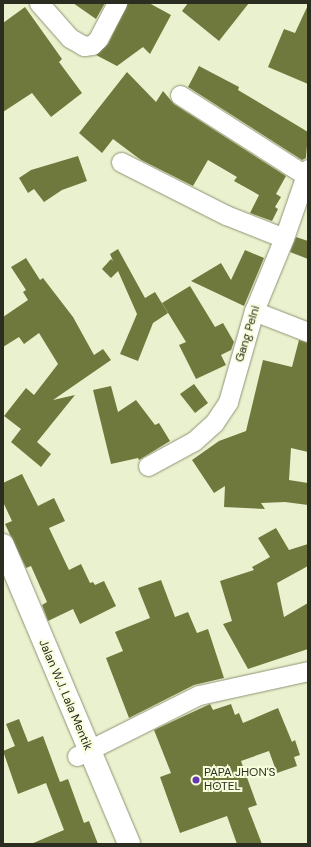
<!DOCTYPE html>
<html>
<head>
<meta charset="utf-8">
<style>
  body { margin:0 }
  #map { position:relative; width:311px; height:847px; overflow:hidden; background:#eaf1ce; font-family:"DM Sans",sans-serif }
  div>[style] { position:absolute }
  .building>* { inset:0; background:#70793d }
  .roads { filter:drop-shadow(0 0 1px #8f9475) drop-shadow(0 0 1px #8f9475) }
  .minor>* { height:19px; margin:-9.5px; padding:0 9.5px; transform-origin:9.5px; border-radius:9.5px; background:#fff }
  .major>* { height:22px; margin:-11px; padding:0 11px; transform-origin:11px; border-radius:11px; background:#fff }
  .dots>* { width:11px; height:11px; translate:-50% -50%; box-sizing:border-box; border:2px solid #f7fedb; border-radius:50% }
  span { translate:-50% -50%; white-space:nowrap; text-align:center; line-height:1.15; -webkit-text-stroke:4px #f7fedb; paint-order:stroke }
  .street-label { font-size:12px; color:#2b2d20 }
  .poi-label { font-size:12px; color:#2b2d20 }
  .left { translate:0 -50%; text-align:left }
  .frame { position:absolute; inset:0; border:4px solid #2b2d20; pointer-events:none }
</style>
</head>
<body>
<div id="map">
  <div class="building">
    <i style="clip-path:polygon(73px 3px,105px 3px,96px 19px)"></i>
    <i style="clip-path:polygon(128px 3px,149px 3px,171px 15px,150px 54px,143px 47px,117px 66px,96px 55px,108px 44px)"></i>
    <i style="clip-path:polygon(188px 3px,249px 3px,219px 41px,182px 11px)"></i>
    <i style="clip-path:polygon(308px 5px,308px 84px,268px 67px,284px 29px,295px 33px)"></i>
    <i style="clip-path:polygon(25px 7px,62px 59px,59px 62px,82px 93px,51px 117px,32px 93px,3px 112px,3px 23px)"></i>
    <i style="clip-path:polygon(199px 66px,239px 87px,238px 90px,308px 132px,306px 158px,302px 160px,188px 87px)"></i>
    <i style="clip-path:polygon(127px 72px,156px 102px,163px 91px,174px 104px,286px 176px,276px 194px,281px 197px,275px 207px,278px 209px,272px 221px,250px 213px,259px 195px,234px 181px,237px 177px,208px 160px,193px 186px,141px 160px,113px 139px,102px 153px,79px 133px)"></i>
    <i style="clip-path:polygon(78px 156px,87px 181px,62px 190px,44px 202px,34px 189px,28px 193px,19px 178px,31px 170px)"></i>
    <i style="clip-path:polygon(296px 237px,308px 241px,308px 259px,290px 252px)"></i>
    <i style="clip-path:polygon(118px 249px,145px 298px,155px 292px,168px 313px,153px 323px,138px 361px,120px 354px,137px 314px,118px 271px,111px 278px,102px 269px,111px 259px,113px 261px,110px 254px)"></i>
    <i style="clip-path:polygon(245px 250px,264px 258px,244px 306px,191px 281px,221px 263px,231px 280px)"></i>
    <i style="clip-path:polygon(26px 258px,40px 280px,43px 278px,73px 317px,94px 355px,103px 349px,111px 360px,53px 400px,75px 395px,37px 442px,51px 454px,41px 467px,11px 442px,21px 429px,4px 416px,26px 388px,34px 395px,58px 364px,39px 333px,24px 344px,19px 337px,3px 347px,3px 317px,28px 300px,23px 292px,26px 290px,11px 267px)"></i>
    <i style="clip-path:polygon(190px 286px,215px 327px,223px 323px,234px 342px,231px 350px,221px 355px,226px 365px,196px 379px,179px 345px,186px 342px,162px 303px)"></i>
    <i style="clip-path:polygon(299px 340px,308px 343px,308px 452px,291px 448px,289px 480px,308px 483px,308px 505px,285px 502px,261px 503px,265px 509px,224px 507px,225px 486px,214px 493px,192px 460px,219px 441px,246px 431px,263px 360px,292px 367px)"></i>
    <i style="clip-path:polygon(194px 384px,208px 403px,195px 413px,180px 394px)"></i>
    <i style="clip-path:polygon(111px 386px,118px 412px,136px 400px,155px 425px,159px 423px,170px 441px,139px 460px,138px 458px,111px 464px,93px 390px)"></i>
    <i style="clip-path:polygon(22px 474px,38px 506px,54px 498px,65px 521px,49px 528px,69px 570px,81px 564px,90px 583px,93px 582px,95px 585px,104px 581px,116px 606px,80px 624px,73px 609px,48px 621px,42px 605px,47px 602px,31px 566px,26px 568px,5px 524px,12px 521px,3px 502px,3px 483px)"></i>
    <i style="clip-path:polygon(276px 528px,289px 550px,308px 544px,308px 566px,277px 583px,284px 617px,308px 603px,308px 649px,248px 669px,223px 624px,232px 621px,220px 581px,254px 570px,252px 567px,270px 557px,258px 538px)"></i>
    <i style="clip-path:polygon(161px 580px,175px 617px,188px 612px,197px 633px,208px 629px,224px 678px,194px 685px,129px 718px,106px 658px,123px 651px,115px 632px,150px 618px,138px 588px)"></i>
    <i style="clip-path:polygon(210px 704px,213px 710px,231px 704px,235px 715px,239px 713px,243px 723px,278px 708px,292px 742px,295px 740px,300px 755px,294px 757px,297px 766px,277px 773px,269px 751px,241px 761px,257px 805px,248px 808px,262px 844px,237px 844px,227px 816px,180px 833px,160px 777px,171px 773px,154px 730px)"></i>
    <i style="clip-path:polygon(19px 719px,28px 742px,43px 736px,60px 782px,68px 779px,84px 823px,89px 821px,98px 844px,31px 844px,64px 830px,46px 783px,18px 794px,3px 751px,15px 746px,6px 724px)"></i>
  </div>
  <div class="roads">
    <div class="minor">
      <i style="left:39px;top:3px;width:47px;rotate:48.5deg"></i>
      <i style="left:70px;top:38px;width:16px;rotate:30deg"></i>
      <i style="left:84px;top:46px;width:8px;rotate:-7deg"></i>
      <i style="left:92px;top:45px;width:8px;rotate:-45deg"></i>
      <i style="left:98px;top:39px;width:41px;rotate:-62.2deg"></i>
      <i style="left:180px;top:95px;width:148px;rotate:32.6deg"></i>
      <i style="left:121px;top:162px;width:118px;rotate:26.8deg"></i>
      <i style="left:226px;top:215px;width:62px;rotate:21.6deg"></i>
      <i style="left:254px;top:311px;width:58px;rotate:21.3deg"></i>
      <i style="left:148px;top:466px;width:52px;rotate:-28.5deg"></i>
      <i style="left:194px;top:441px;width:27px;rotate:-42deg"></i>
      <i style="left:214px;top:423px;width:25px;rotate:-56deg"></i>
      <i style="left:228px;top:402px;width:95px;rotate:-74.1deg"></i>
      <i style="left:254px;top:311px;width:79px;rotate:-67.7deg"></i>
      <i style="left:284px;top:238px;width:73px;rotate:-70.8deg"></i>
      <i style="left:77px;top:756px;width:136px;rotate:-26.6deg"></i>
      <i style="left:199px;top:695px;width:112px;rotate:-12.4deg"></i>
    </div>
    <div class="major">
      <i style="left:3px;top:545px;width:324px;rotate:67.1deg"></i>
    </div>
  </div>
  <div class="dots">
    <i style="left:196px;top:780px;background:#6639b1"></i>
  </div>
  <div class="street-label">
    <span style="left:248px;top:334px;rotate:-73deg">Gang Pelni</span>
    <span style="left:65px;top:695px;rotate:67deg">Jalan W.J. Lala Mentik</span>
  </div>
  <div class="poi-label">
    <span class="left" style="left:204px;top:780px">PAPA JHON'S<br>HOTEL</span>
  </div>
  <div class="frame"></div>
</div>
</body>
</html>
